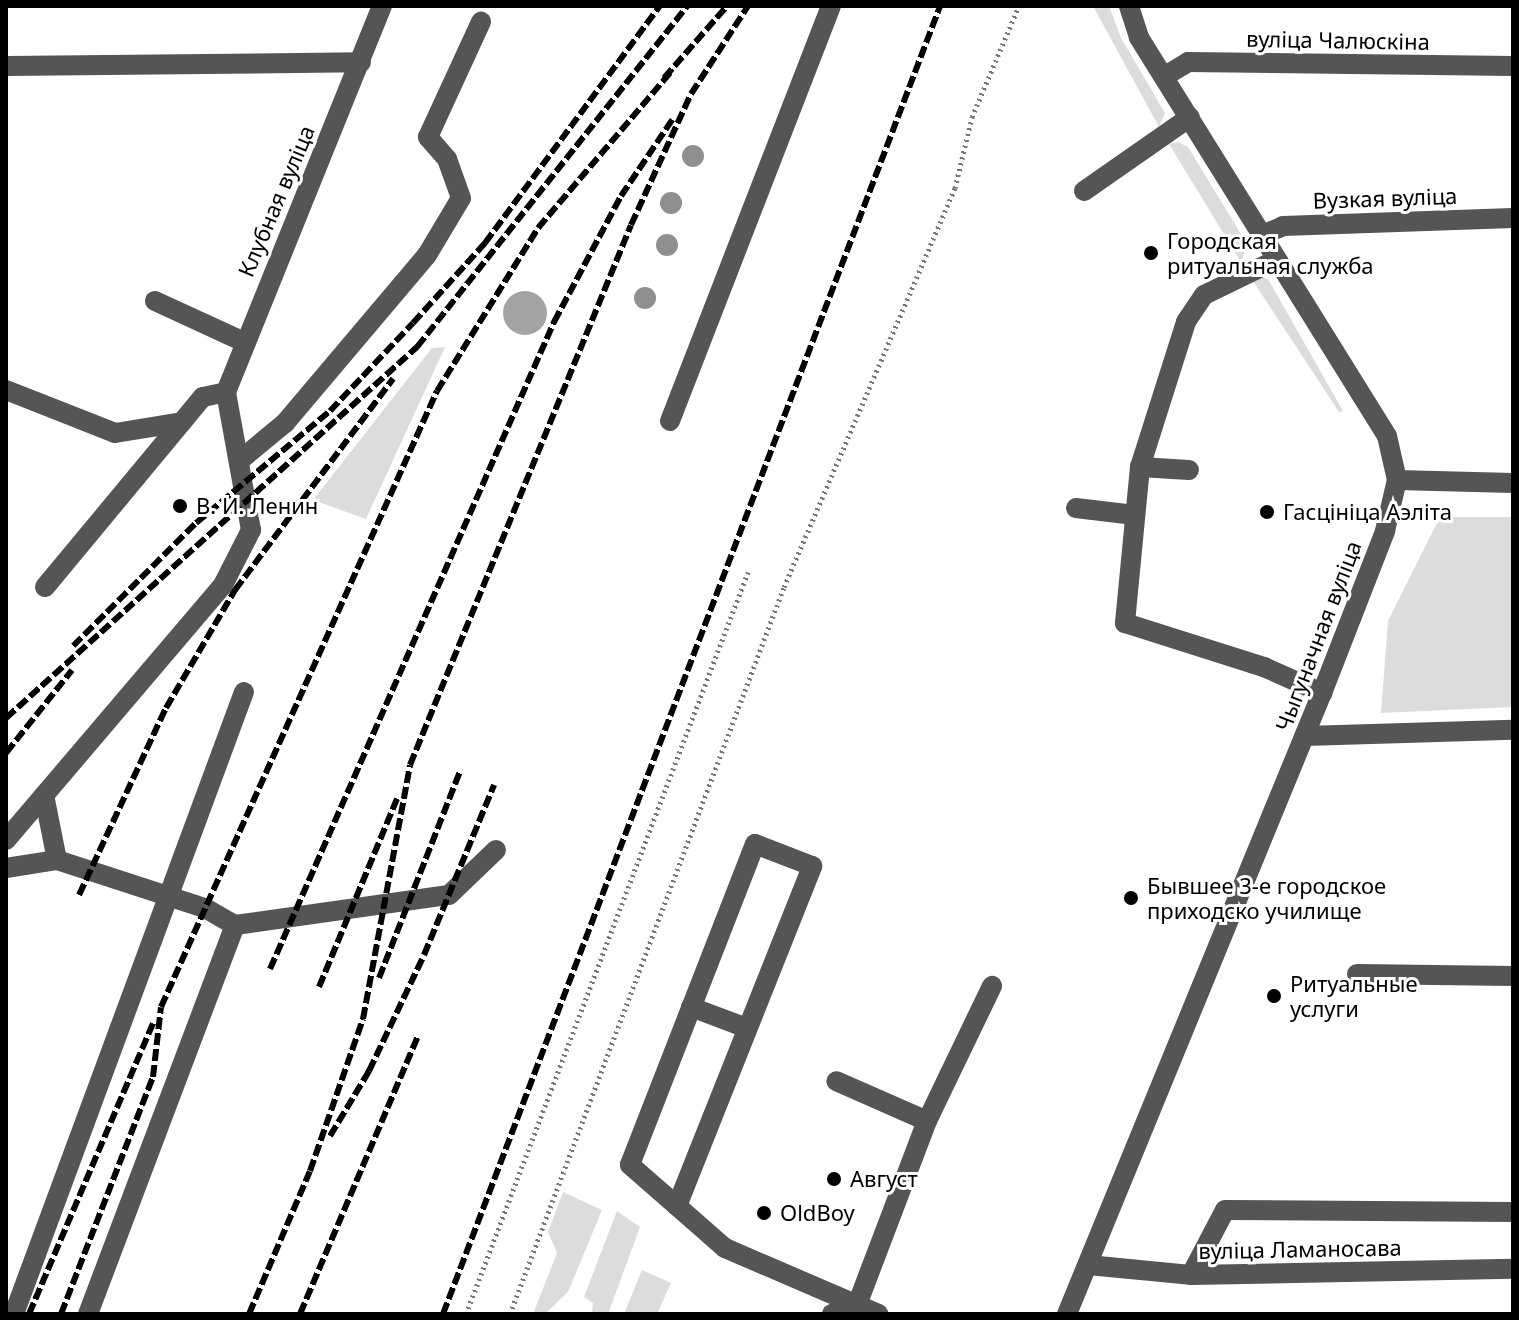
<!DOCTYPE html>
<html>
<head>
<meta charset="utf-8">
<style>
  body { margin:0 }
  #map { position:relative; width:1519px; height:1320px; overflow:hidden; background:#fff; font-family:"Noto Sans",sans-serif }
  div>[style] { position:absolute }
  .green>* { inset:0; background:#dcdcdc }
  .water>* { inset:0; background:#a3a3a3 }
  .round { border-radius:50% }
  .path>* { height:5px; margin-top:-2.5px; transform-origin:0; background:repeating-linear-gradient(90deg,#777 0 2px,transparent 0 6px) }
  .minor>* { height:20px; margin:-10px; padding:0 10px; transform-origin:10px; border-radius:10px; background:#555 }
  .rail>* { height:6px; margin-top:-3px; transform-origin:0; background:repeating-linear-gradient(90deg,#000 0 12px,transparent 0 16px) }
  .trees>* { width:22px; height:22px; margin:-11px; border-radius:50%; background:#8f8f8f }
  .dots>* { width:22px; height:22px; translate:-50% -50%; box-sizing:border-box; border:4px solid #fff; border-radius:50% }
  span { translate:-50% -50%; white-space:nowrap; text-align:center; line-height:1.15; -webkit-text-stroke:6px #fff; paint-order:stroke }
  .street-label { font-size:22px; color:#000 }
  .poi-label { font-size:22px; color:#000 }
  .left { translate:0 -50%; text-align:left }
  .frame { position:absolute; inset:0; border:8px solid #000; pointer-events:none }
</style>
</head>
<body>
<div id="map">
  <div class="green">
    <i style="clip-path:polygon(1093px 6px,1109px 6px,1121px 38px,1165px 113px,1159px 127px)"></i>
    <i style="clip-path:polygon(1178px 142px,1188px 147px,1247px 244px,1241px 262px,1169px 144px)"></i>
    <i style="clip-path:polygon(1257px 275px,1268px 279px,1343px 411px,1339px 412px,1251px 278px)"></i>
    <i style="clip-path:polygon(445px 347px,366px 519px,313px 500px,432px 348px)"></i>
    <i style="clip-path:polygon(1440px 517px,1513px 517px,1513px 707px,1381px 713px,1388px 621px)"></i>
    <i style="clip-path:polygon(563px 1192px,602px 1210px,568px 1292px,545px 1314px,533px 1314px,557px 1253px,548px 1232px)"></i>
    <i style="clip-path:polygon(617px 1211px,640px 1227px,608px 1314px,592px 1314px,593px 1303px,584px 1297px)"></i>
    <i style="clip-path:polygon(642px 1270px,671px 1283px,657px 1314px,624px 1314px)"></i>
  </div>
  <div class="water">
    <i class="round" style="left:503px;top:291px;width:44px;height:44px"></i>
  </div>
  <div class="path">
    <i style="left:466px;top:1314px;width:794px;rotate:-69.19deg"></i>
    <i style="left:510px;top:1314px;width:777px;rotate:-69.35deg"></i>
    <i style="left:784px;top:587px;width:434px;rotate:-66.8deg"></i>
    <i style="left:955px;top:188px;width:73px;rotate:-76.5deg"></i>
    <i style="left:972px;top:117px;width:121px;rotate:-67.1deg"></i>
  </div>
  <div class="minor">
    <i style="left:6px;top:66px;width:355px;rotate:-0.6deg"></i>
    <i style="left:1165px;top:76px;width:27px;rotate:-31deg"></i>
    <i style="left:1188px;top:62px;width:325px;rotate:0.7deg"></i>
    <i style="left:1084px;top:191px;width:129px;rotate:-34.9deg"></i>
    <i style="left:1260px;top:236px;width:25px;rotate:-23deg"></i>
    <i style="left:1283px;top:226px;width:230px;rotate:-2deg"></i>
    <i style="left:1276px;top:260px;width:80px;rotate:154.1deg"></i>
    <i style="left:1204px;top:295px;width:32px;rotate:124deg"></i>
    <i style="left:1186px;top:322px;width:152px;rotate:107.6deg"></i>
    <i style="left:1140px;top:467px;width:157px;rotate:95.5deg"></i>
    <i style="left:1125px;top:623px;width:146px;rotate:17.6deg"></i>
    <i style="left:1264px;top:667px;width:64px;rotate:24.1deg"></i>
    <i style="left:155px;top:301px;width:96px;rotate:24.7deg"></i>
    <i style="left:6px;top:390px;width:117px;rotate:21.5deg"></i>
    <i style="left:115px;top:433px;width:68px;rotate:-9.3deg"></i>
    <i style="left:670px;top:421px;width:445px;rotate:-68.8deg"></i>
    <i style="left:239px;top:461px;width:60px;rotate:-39.6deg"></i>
    <i style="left:285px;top:423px;width:220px;rotate:-49.8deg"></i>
    <i style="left:427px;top:255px;width:66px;rotate:-59.2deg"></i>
    <i style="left:461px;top:198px;width:41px;rotate:-109.7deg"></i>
    <i style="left:447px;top:159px;width:29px;rotate:-131deg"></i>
    <i style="left:428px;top:137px;width:127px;rotate:-65.3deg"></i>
    <i style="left:1140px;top:467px;width:49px;rotate:3.5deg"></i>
    <i style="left:1397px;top:480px;width:116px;rotate:1.5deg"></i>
    <i style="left:1076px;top:508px;width:59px;rotate:6.8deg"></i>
    <i style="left:45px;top:587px;width:247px;rotate:-50.3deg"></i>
    <i style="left:203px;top:397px;width:24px;rotate:-12deg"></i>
    <i style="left:1305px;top:736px;width:208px;rotate:-1.7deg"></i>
    <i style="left:6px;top:840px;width:335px;rotate:-49.6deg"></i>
    <i style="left:223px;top:585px;width:62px;rotate:-63deg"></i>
    <i style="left:251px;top:530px;width:140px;rotate:-100.3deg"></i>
    <i style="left:226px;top:392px;width:416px;rotate:-68deg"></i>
    <i style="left:57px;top:860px;width:156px;rotate:18deg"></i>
    <i style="left:205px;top:908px;width:34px;rotate:30deg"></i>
    <i style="left:235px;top:925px;width:216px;rotate:-8deg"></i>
    <i style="left:449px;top:895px;width:65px;rotate:-43.8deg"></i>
    <i style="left:6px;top:868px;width:52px;rotate:-8.9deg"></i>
    <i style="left:57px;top:860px;width:66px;rotate:-101.3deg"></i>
    <i style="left:1357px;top:974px;width:156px;rotate:0.7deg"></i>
    <i style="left:691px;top:1007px;width:60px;rotate:20.6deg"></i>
    <i style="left:927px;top:1121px;width:150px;rotate:-64.3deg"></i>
    <i style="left:677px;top:1206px;width:366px;rotate:-68.3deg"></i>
    <i style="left:812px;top:866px;width:61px;rotate:-158.9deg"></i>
    <i style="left:755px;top:844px;width:344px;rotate:111.3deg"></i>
    <i style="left:630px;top:1165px;width:62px;rotate:41.1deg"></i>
    <i style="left:677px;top:1206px;width:64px;rotate:41.2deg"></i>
    <i style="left:725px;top:1248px;width:167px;rotate:23.3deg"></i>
    <i style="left:1088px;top:1265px;width:103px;rotate:5.5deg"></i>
    <i style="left:1191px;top:1275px;width:322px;rotate:-1.1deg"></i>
    <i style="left:1191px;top:1275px;width:73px;rotate:-62.4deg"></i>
    <i style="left:1225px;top:1210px;width:288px;rotate:0.4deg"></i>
    <i style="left:14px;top:1314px;width:663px;rotate:-69.71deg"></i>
    <i style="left:88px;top:1314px;width:416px;rotate:-69.3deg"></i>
    <i style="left:832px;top:1314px;width:27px;rotate:-20deg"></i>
    <i style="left:857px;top:1305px;width:197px;rotate:-69.2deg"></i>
    <i style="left:927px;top:1121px;width:99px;rotate:-156.3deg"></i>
    <i style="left:1067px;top:1314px;width:671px;rotate:-67.68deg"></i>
    <i style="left:1322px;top:693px;width:174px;rotate:-68.7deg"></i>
    <i style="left:1385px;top:531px;width:52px;rotate:-76.8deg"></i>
    <i style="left:1397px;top:480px;width:45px;rotate:-102.8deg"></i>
    <i style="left:1387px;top:436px;width:470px;rotate:-121.9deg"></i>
    <i style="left:1139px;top:37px;width:33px;rotate:-108deg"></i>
  </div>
  <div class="rail">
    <i style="left:664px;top:78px;width:96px;rotate:-48.8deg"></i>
    <i style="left:73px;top:646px;width:174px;rotate:-45deg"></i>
    <i style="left:196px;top:523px;width:175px;rotate:-39.9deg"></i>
    <i style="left:330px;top:411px;width:121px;rotate:-46.7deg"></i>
    <i style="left:413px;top:323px;width:108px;rotate:-48deg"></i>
    <i style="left:485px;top:243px;width:295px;rotate:-53.6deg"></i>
    <i style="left:6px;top:718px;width:554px;rotate:-42.07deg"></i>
    <i style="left:417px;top:347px;width:435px;rotate:-51.6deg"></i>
    <i style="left:6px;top:753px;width:106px;rotate:-51.5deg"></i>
    <i style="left:79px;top:895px;width:206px;rotate:-65.1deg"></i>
    <i style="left:166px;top:708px;width:137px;rotate:-59.7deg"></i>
    <i style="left:235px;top:590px;width:264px;rotate:-53.2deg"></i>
    <i style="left:270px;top:969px;width:707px;rotate:-66.3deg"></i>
    <i style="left:554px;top:322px;width:143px;rotate:-62deg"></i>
    <i style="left:621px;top:196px;width:92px;rotate:-56.1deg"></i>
    <i style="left:379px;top:978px;width:222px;rotate:-68.6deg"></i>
    <i style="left:319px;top:987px;width:204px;rotate:-67.5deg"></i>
    <i style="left:330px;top:1136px;width:76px;rotate:-59deg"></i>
    <i style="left:369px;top:1071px;width:128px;rotate:-64.6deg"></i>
    <i style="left:424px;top:955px;width:184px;rotate:-67.6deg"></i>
    <i style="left:29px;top:1314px;width:319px;rotate:-66.9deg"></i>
    <i style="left:61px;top:1314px;width:254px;rotate:-68.8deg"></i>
    <i style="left:153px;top:1077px;width:70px;rotate:-83.5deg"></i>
    <i style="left:161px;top:1007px;width:675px;rotate:-65.87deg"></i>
    <i style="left:437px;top:391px;width:192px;rotate:-58.2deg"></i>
    <i style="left:538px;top:228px;width:204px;rotate:-49.6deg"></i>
    <i style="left:249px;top:1314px;width:155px;rotate:-66.9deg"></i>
    <i style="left:310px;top:1171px;width:161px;rotate:-70.8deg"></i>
    <i style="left:363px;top:1019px;width:258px;rotate:-79.5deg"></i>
    <i style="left:410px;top:765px;width:583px;rotate:-67.74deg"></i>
    <i style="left:631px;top:225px;width:144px;rotate:-65.4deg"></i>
    <i style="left:691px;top:94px;width:105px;rotate:-57.1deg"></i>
    <i style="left:300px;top:1314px;width:302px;rotate:-67deg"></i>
    <i style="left:443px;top:1314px;width:1399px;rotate:-69.19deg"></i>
  </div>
  <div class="trees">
    <i style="left:693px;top:156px"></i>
    <i style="left:671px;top:203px"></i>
    <i style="left:667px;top:245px"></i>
    <i style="left:645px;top:298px"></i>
  </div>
  <div class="dots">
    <i style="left:1151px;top:253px;background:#000"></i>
    <i style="left:180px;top:506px;background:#000"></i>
    <i style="left:1267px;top:512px;background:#000"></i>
    <i style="left:1131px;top:898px;background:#000"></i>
    <i style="left:1274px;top:996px;background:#000"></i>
    <i style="left:834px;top:1179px;background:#000"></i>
    <i style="left:764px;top:1213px;background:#000"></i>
  </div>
  <div class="street-label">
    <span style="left:1338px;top:40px;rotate:1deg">вуліца Чалюскіна</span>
    <span style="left:1385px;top:198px;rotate:-2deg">Вузкая вуліца</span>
    <span style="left:276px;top:201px;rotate:-67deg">Клубная вуліца</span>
    <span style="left:1318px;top:636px;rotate:-69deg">Чыгуначная вуліца</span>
    <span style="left:1300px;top:1249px;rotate:-1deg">вуліца Ламаносава</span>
  </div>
  <div class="poi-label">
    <span class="left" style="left:1167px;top:253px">Городская<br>ритуальная служба</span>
    <span class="left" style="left:196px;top:506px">В. И. Ленин</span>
    <span class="left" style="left:1283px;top:512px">Гасцініца Аэліта</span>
    <span class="left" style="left:1147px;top:898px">Бывшее 3-е городское<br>приходско училище</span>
    <span class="left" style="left:1290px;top:996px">Ритуальные<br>услуги</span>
    <span class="left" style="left:850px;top:1179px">Август</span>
    <span class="left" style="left:780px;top:1213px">OldBoy</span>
  </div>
  <div class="frame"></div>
</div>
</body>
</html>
